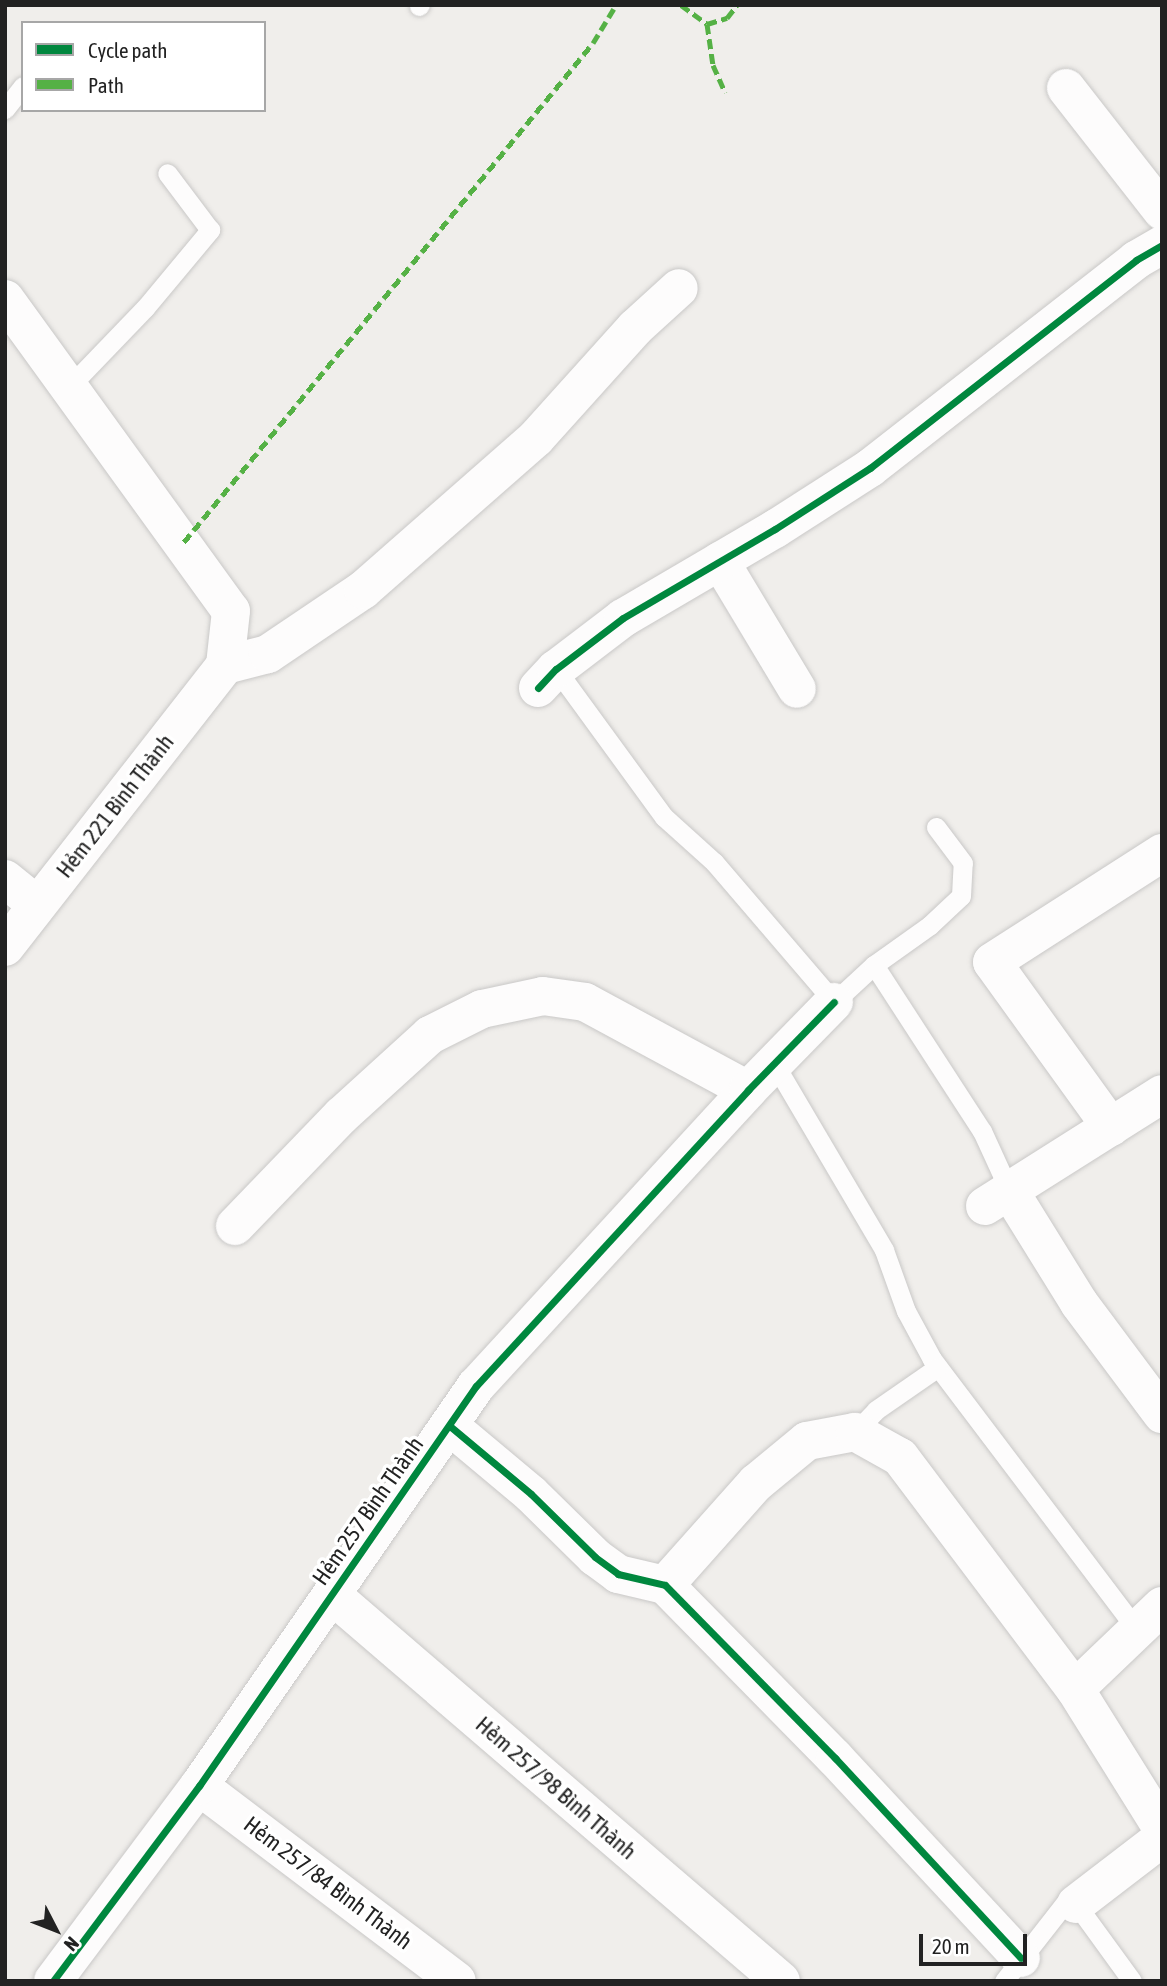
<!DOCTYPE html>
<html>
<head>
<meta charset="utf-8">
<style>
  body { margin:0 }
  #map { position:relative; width:1167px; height:1986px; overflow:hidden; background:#f0eeeb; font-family:"Asap Condensed",sans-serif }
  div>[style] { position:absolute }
  .roads { filter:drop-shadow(0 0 2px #c9c8c7) drop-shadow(0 0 2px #c9c8c7) }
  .lane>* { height:19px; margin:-9.5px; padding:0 9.5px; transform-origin:9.5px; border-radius:9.5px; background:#fdfcfc }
  .street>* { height:38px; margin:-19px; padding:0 19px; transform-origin:19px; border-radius:19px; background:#fdfcfc }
  .quiet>* { height:5px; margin-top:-2.5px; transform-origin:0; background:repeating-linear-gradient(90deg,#55b145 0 10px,transparent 0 15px) }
  .cycleway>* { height:7px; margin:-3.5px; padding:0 3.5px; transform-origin:3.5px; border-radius:3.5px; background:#00873e }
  span { translate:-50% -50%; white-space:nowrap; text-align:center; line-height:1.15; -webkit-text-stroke:7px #fff; paint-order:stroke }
  .street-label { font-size:23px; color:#222 }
  .frame { position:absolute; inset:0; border:7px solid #222; pointer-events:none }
  .legend { position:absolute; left:21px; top:21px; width:245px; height:91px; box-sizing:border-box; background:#fff; border:2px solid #a7a7a7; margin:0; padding:9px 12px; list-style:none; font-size:21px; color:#222 }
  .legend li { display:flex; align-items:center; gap:14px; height:35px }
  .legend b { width:35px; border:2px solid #a7a7a7 }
  .north { position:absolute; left:21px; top:1895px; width:70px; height:70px; -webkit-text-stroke:5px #fff; paint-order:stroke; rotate:132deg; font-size:19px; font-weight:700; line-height:28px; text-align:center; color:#222 }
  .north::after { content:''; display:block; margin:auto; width:24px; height:32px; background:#222; clip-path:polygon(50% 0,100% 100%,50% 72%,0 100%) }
  .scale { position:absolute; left:919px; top:1934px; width:108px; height:32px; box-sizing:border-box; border:4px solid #222; border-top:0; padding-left:9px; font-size:21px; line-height:24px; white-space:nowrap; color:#222; -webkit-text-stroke:5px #fff; paint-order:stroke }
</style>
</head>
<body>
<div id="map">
  <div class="roads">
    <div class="lane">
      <i style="left:419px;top:6px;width:1px;rotate:-45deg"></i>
      <i style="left:5px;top:109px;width:29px;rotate:-52deg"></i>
      <i style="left:67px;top:389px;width:112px;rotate:-46.1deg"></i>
      <i style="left:145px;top:308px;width:102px;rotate:-50.2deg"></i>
      <i style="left:210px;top:230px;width:71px;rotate:-127deg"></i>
      <i style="left:556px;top:669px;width:183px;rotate:53.9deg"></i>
      <i style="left:664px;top:817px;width:67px;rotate:42deg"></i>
      <i style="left:714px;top:862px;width:184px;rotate:49.4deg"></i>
      <i style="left:834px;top:1002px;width:54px;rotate:-42.8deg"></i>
      <i style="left:874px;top:965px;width:69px;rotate:-35.5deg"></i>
      <i style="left:930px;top:925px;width:42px;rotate:-43.1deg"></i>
      <i style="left:961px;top:896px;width:33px;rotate:-87deg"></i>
      <i style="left:963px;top:863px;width:45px;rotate:-126.9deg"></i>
      <i style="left:874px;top:965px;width:198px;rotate:57deg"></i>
      <i style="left:982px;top:1131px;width:65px;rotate:65.4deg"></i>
      <i style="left:774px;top:1063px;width:217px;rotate:59.5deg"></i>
      <i style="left:884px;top:1250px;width:65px;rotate:70.2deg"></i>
      <i style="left:906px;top:1311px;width:55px;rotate:61.6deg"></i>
      <i style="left:932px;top:1359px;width:338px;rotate:52.9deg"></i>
      <i style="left:855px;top:1432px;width:30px;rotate:-46deg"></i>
      <i style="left:876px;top:1410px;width:75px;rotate:-34.7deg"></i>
      <i style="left:1004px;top:1981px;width:104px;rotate:-52deg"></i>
      <i style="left:1068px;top:1899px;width:9px;rotate:32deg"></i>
      <i style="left:1076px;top:1904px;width:95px;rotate:54deg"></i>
    </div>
    <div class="street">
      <i style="left:1066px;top:88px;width:156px;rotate:52deg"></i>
      <i style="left:5px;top:299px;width:385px;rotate:54.1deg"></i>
      <i style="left:231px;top:611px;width:54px;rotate:96.3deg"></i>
      <i style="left:720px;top:561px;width:149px;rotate:59deg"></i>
      <i style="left:225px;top:665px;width:44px;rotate:-14.3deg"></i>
      <i style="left:268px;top:654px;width:115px;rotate:-34deg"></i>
      <i style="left:363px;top:590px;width:230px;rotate:-41.3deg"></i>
      <i style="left:536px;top:438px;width:148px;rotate:-48deg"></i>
      <i style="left:635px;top:328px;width:59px;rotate:-42.3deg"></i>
      <i style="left:538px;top:688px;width:26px;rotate:-47deg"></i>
      <i style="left:556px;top:669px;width:84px;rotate:-37.3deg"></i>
      <i style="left:623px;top:618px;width:176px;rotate:-30.4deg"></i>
      <i style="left:775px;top:529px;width:113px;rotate:-32.7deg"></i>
      <i style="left:870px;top:468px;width:338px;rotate:-38deg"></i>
      <i style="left:1136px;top:260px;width:30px;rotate:-30deg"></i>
      <i style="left:5px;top:879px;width:41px;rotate:39.1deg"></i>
      <i style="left:5px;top:947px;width:358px;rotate:-52deg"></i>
      <i style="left:1111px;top:1127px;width:203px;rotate:-125.8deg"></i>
      <i style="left:992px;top:962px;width:202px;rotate:-32.7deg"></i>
      <i style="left:1009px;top:1190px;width:133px;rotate:58.2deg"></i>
      <i style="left:1079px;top:1303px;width:139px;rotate:53.2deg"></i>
      <i style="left:985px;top:1206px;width:209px;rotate:-32.3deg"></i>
      <i style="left:235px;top:1226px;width:153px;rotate:-46.1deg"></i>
      <i style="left:341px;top:1116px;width:120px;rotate:-42.3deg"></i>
      <i style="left:430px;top:1035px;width:58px;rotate:-26.6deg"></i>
      <i style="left:482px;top:1009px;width:62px;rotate:-12deg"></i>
      <i style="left:543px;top:996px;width:42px;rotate:8.1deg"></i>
      <i style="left:585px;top:1002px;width:185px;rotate:28.4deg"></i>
      <i style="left:451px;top:1427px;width:104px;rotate:39.9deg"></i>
      <i style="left:531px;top:1494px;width:90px;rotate:44.5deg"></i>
      <i style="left:595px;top:1557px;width:29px;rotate:36deg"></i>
      <i style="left:618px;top:1574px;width:48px;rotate:13.2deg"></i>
      <i style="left:665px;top:1585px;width:243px;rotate:45.5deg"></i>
      <i style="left:835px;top:1758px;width:273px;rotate:47.1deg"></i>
      <i style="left:665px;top:1585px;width:137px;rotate:-48.3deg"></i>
      <i style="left:756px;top:1483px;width:66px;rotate:-39.5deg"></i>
      <i style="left:807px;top:1441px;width:49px;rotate:-10.6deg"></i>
      <i style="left:855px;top:1432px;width:51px;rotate:29.1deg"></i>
      <i style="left:900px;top:1457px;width:291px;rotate:53deg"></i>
      <i style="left:332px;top:1595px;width:592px;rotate:40.69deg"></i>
      <i style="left:1162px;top:1606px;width:120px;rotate:136.3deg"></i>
      <i style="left:1075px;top:1689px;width:164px;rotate:58deg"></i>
      <i style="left:199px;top:1786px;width:323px;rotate:37.1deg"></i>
      <i style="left:1076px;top:1904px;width:108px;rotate:-37.5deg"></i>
      <i style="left:53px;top:1981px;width:244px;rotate:-53.2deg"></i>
      <i style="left:199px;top:1786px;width:487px;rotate:-55.3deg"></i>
      <i style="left:476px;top:1386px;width:402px;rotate:-47.4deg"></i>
      <i style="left:748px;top:1090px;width:123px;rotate:-45.7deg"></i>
    </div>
  </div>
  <div class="quiet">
    <i style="left:681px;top:5px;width:32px;rotate:36deg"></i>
    <i style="left:707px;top:24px;width:21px;rotate:-17deg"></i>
    <i style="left:727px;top:18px;width:16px;rotate:-52deg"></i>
    <i style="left:707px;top:24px;width:41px;rotate:81.7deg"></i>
    <i style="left:713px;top:65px;width:30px;rotate:66deg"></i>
    <i style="left:184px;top:542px;width:645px;rotate:-50.66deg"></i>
    <i style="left:593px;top:43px;width:44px;rotate:-58.8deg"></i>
  </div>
  <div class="cycleway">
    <i style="left:538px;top:688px;width:26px;rotate:-47deg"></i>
    <i style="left:556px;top:669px;width:84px;rotate:-37.3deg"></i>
    <i style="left:623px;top:618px;width:176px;rotate:-30.4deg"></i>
    <i style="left:775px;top:529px;width:113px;rotate:-32.7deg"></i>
    <i style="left:870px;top:468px;width:338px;rotate:-38deg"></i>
    <i style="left:1136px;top:260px;width:30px;rotate:-30deg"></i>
    <i style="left:451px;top:1427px;width:104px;rotate:39.9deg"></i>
    <i style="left:531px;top:1494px;width:90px;rotate:44.5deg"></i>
    <i style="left:595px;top:1557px;width:29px;rotate:36deg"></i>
    <i style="left:618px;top:1574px;width:48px;rotate:13.2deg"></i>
    <i style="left:665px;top:1585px;width:243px;rotate:45.5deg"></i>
    <i style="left:835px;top:1758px;width:273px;rotate:47.1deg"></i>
    <i style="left:53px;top:1981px;width:244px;rotate:-53.2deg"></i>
    <i style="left:199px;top:1786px;width:487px;rotate:-55.3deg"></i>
    <i style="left:476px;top:1386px;width:402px;rotate:-47.4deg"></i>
    <i style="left:748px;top:1090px;width:123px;rotate:-45.7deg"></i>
  </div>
  <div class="street-label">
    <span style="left:115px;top:806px;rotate:-52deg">Hẻm 221 Bình Thành</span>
    <span style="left:368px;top:1511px;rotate:-55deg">Hẻm 257 Bình Thành</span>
    <span style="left:556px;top:1788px;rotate:41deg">Hẻm 257/98 Bình Thành</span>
    <span style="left:328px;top:1883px;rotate:37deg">Hẻm 257/84 Bình Thành</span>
  </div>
  <div class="frame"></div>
  <ul class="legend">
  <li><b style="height:9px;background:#00873e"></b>Cycle path</li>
  <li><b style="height:9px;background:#55b145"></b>Path</li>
  </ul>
  <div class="north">N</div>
  <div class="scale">20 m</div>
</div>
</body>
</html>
